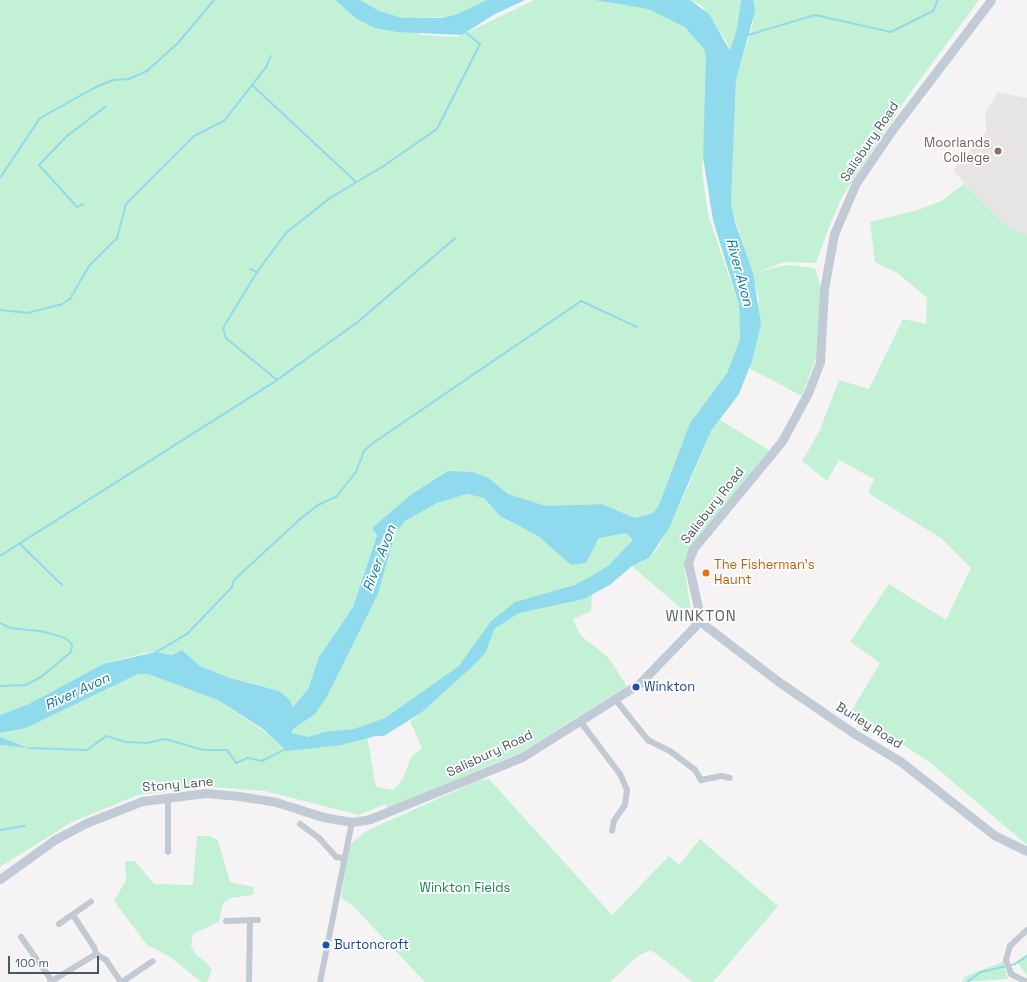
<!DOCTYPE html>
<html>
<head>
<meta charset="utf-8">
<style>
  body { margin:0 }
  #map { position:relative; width:1027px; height:982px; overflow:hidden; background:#f5f3f3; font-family:"Space Grotesk",sans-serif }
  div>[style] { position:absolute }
  .education>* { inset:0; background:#e6e4e5 }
  .green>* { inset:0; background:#c3f1d5 }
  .water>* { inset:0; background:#90daee }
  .stream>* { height:2px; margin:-1px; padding:0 1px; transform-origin:1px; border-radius:1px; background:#90daee }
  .street>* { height:6px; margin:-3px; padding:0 3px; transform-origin:3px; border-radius:3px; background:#c1cad2 }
  .secondary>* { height:9px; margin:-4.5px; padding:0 4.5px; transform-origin:4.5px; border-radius:4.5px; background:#c1cbd6 }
  .dots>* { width:11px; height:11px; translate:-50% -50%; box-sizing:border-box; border:2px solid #fff; border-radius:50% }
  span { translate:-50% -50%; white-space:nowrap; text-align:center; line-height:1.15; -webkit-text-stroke:3.5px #fff; paint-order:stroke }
  .street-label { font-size:13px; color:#4a5661 }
  .education-label { font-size:13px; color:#785e54 }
  .right { translate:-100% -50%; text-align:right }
  .food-label { font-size:13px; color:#c56008 }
  .left { translate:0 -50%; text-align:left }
  .transit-label { font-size:13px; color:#164399 }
  .park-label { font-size:13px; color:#17864f }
  .water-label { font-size:14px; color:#0c7c9b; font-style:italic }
  .quarter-label { font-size:15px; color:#5f6368; letter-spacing:1px }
  .scale { position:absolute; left:8px; top:956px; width:91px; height:18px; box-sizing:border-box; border:2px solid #4a5661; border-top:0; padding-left:5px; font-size:12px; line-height:14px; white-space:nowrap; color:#4a5661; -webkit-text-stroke:3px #fff; paint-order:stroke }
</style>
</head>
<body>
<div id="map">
  <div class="education">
    <i style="clip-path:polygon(998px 92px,1027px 98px,1027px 235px,1007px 227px,970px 190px,953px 170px,986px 132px,985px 113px)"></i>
  </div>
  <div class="green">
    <i style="clip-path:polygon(0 0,487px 0,451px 17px,418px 18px,420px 35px,458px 37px,534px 0,618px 0,654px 6px,690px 26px,709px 50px,702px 170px,708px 215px,739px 305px,740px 339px,727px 373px,690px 423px,658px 507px,653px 513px,635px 518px,602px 504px,546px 506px,508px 494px,489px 478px,472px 472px,377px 534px,353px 607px,319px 657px,308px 689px,293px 707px,279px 691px,230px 678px,200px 666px,182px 650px,172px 655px,156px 652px,144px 653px,103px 664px,29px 704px,0 715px)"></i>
    <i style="clip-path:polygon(690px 0,741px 0,737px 28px,730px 52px,726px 41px,702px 6px)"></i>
    <i style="clip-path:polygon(753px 0,979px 0,908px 96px,842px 197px,831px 222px,816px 263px,784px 262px,758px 272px,786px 265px,815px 268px,821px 288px,817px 355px,802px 396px,749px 368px,759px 299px,731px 204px,736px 80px,753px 23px)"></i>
    <i style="clip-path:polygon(964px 184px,1007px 227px,1027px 235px,1027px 845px,932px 764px,852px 710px,880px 663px,850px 642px,889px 584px,946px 620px,971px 568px,941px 538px,868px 493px,874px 479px,839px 460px,827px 481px,802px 461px,819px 432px,839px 380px,869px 389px,903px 319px,926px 324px,927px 298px,899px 274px,875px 262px,870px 222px,918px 210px,941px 201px)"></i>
    <i style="clip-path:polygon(720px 420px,769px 450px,684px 565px,692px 618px,632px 566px,649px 558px,659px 546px,688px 487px,711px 431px)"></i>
    <i style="clip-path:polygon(evenodd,467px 494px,484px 498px,500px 516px,538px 536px,571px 565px,586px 563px,599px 538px,626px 533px,633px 540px,609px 565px,593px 575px,591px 611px,573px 619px,581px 636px,608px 657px,627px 686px,522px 752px,388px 808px,385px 804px,359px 815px,265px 791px,208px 787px,138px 795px,72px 822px,0 867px,0 745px,27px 747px,0 737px,0 733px,26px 728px,138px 674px,148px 674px,218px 700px,280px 742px,328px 695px,378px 594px,395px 534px,405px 520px,437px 503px,467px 494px,428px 690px,433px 702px,410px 721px,422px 748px,412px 756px,403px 778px,394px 790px,376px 787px,365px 725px,385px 718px,428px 690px)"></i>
    <i style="clip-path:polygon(489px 779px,612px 915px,669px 856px,679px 865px,700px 839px,778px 906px,713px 982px,693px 982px,651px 950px,638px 956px,610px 982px,425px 982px,353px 906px,341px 898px,350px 845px,366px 831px,480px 780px)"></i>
    <i style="clip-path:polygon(197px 836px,209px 836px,218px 840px,230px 882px,254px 887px,253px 895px,230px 898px,223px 903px,219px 922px,193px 934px,191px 946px,197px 956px,206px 962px,212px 970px,207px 982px,201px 982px,169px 956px,147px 945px,114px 901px,126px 880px,125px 861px,135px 861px,154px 884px,193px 885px)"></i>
    <i style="clip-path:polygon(1027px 953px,1027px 976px,1018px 963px)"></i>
    <i style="clip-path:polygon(1003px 962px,1008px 979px,962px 982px,966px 976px)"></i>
  </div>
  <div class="water">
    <i style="clip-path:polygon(335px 0,360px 0,379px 11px,402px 18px,441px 18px,455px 15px,487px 0,525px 0,495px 14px,462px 35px,397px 32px,375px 28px,357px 19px)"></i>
    <i style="clip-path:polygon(evenodd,595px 0,690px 0,709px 14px,730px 51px,737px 28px,741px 0,753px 0,755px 11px,736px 80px,731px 204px,736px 225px,753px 273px,761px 324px,752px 361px,739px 394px,711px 431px,669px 528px,649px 558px,632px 566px,611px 584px,584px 599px,519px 613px,505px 622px,494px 629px,486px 652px,474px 665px,422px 712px,384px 736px,376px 736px,341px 745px,287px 751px,263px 729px,218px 700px,148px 674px,138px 674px,26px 728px,0 733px,0 715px,29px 704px,103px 664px,156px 652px,172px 655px,182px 650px,200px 666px,230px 678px,279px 691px,289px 699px,293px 707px,308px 689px,319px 657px,353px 607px,377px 535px,372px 528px,412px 494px,448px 471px,472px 472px,489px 478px,508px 494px,546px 506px,602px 504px,635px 518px,653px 513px,658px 507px,690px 423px,727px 373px,740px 339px,739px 305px,713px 220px,703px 157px,706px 56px,704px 49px,685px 27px,648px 9px,595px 0,467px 494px,484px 498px,500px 516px,538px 536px,571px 565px,586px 563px,599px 538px,626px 533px,633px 540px,609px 565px,593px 575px,575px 585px,515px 602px,491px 621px,459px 666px,385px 718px,354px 729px,325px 732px,308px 737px,291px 733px,293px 729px,315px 714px,328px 695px,378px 594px,395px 534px,405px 521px,437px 503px,467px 494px)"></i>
    <i style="clip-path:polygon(0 737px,29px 748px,0 745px)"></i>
  </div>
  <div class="stream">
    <i style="left:748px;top:35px;width:70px;rotate:-16.6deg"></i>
    <i style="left:815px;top:15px;width:78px;rotate:12.6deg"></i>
    <i style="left:891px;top:32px;width:47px;rotate:-26.6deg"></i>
    <i style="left:933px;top:11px;width:12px;rotate:-66deg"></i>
    <i style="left:252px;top:85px;width:142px;rotate:43deg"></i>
    <i style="left:0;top:178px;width:72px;rotate:-56.3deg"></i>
    <i style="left:40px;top:118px;width:64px;rotate:-29deg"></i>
    <i style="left:96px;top:87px;width:18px;rotate:-22deg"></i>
    <i style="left:113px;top:80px;width:16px;rotate:-4deg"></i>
    <i style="left:129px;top:79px;width:20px;rotate:-24deg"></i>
    <i style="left:147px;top:71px;width:42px;rotate:-42.1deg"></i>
    <i style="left:178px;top:43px;width:56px;rotate:-50.1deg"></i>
    <i style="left:83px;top:204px;width:7px;rotate:153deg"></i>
    <i style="left:77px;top:207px;width:57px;rotate:-132.1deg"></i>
    <i style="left:39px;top:165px;width:40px;rotate:-46deg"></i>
    <i style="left:67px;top:136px;width:48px;rotate:-37.3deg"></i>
    <i style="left:250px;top:269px;width:8px;rotate:23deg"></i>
    <i style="left:0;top:310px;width:27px;rotate:6deg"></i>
    <i style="left:27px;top:313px;width:36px;rotate:-14deg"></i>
    <i style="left:62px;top:304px;width:9px;rotate:-32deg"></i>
    <i style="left:70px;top:299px;width:38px;rotate:-60deg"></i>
    <i style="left:89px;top:266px;width:40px;rotate:-45deg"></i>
    <i style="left:117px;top:238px;width:35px;rotate:-75deg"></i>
    <i style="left:126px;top:204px;width:96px;rotate:-45deg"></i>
    <i style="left:194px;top:136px;width:34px;rotate:-27deg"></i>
    <i style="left:224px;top:121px;width:68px;rotate:-52.1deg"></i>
    <i style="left:266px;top:67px;width:12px;rotate:-66deg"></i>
    <i style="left:277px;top:380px;width:66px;rotate:-140.5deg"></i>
    <i style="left:226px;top:338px;width:10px;rotate:-107deg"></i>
    <i style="left:223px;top:328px;width:66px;rotate:-58.7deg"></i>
    <i style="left:257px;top:272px;width:49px;rotate:-53.4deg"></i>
    <i style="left:286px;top:233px;width:56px;rotate:-38.5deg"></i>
    <i style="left:330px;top:198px;width:61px;rotate:-30.8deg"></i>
    <i style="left:382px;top:167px;width:67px;rotate:-34.6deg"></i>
    <i style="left:437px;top:129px;width:95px;rotate:-63.2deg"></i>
    <i style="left:480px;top:44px;width:21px;rotate:-141deg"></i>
    <i style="left:20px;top:544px;width:59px;rotate:44.3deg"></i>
    <i style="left:0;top:556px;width:328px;rotate:-32.4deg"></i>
    <i style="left:277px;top:380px;width:101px;rotate:-35.7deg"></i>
    <i style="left:359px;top:321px;width:127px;rotate:-40.8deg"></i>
    <i style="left:0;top:623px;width:11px;rotate:27deg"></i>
    <i style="left:10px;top:628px;width:31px;rotate:6deg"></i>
    <i style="left:41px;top:631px;width:25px;rotate:16deg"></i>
    <i style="left:65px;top:638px;width:9px;rotate:41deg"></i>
    <i style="left:72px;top:644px;width:8px;rotate:97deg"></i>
    <i style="left:71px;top:652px;width:39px;rotate:140deg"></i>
    <i style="left:41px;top:677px;width:17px;rotate:152deg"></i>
    <i style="left:26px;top:685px;width:26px;rotate:178deg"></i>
    <i style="left:155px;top:653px;width:37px;rotate:-31deg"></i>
    <i style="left:187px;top:634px;width:65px;rotate:-46.2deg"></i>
    <i style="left:232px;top:587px;width:7px;rotate:-74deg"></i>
    <i style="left:234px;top:580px;width:90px;rotate:-42.7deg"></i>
    <i style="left:300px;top:519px;width:23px;rotate:-38deg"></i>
    <i style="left:318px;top:505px;width:21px;rotate:-25deg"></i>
    <i style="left:337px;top:496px;width:31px;rotate:-52deg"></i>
    <i style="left:356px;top:472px;width:22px;rotate:-69deg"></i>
    <i style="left:364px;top:451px;width:12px;rotate:-42deg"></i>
    <i style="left:373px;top:443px;width:252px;rotate:-34.3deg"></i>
    <i style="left:581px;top:301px;width:62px;rotate:24.9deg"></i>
    <i style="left:29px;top:748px;width:58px;rotate:2deg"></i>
    <i style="left:87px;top:750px;width:24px;rotate:-36deg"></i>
    <i style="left:106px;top:736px;width:21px;rotate:17deg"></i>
    <i style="left:126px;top:742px;width:21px;rotate:3deg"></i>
    <i style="left:147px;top:743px;width:18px;rotate:-13deg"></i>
    <i style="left:165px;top:739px;width:41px;rotate:15.8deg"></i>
    <i style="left:204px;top:750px;width:23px"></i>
    <i style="left:227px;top:750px;width:16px;rotate:55deg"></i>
    <i style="left:236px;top:763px;width:13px;rotate:-23deg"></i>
    <i style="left:248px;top:758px;width:14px;rotate:12deg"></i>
    <i style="left:262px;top:761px;width:28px;rotate:-27deg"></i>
    <i style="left:0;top:830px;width:25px;rotate:-9deg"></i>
    <i style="left:967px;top:982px;width:17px;rotate:-36deg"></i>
    <i style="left:981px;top:972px;width:35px;rotate:-13deg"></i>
    <i style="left:1015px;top:964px;width:14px;rotate:-34deg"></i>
  </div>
  <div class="street">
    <i style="left:615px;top:699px;width:53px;rotate:51.2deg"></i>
    <i style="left:648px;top:740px;width:25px;rotate:27deg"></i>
    <i style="left:670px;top:751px;width:31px;rotate:37deg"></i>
    <i style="left:695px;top:770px;width:12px;rotate:59deg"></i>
    <i style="left:701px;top:780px;width:21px;rotate:-11deg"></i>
    <i style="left:722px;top:776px;width:8px;rotate:14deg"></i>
    <i style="left:580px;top:721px;width:66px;rotate:53deg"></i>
    <i style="left:620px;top:774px;width:17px;rotate:66deg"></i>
    <i style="left:627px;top:790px;width:15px;rotate:98deg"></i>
    <i style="left:625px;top:805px;width:19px;rotate:125deg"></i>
    <i style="left:614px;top:821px;width:10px;rotate:101deg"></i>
    <i style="left:168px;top:798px;width:54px;rotate:90deg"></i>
    <i style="left:300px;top:824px;width:24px;rotate:36deg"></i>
    <i style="left:319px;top:838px;width:25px;rotate:48deg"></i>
    <i style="left:336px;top:857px;width:7px;rotate:8deg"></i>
    <i style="left:73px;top:915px;width:38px;rotate:57deg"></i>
    <i style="left:94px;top:947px;width:7px;rotate:74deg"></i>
    <i style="left:226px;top:921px;width:32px;rotate:-2deg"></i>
    <i style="left:59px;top:924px;width:39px;rotate:-35deg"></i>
    <i style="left:1027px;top:930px;width:23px;rotate:137deg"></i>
    <i style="left:1010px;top:946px;width:15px;rotate:106deg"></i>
    <i style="left:1006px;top:960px;width:15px;rotate:70deg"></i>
    <i style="left:1011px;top:974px;width:18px;rotate:27deg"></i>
    <i style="left:21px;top:937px;width:54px;rotate:54.8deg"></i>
    <i style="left:50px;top:982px;width:54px;rotate:-31.3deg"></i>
    <i style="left:96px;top:954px;width:12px;rotate:31deg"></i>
    <i style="left:106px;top:960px;width:27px;rotate:56deg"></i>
    <i style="left:122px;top:982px;width:37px;rotate:-34deg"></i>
    <i style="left:249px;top:982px;width:62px;rotate:-89.1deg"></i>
    <i style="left:320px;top:982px;width:163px;rotate:-78.7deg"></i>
  </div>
  <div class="secondary">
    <i style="left:698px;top:620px;width:102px;rotate:37.4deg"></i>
    <i style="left:779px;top:682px;width:92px;rotate:34.4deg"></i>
    <i style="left:855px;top:734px;width:52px;rotate:31deg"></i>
    <i style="left:900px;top:761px;width:120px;rotate:38.2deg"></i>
    <i style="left:994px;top:835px;width:37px;rotate:26deg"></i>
    <i style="left:0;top:879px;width:67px;rotate:-35.8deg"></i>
    <i style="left:54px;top:840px;width:36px;rotate:-28deg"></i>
    <i style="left:86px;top:823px;width:60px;rotate:-21.4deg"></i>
    <i style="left:142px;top:801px;width:64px;rotate:-7.2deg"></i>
    <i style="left:205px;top:793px;width:34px;rotate:5deg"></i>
    <i style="left:239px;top:796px;width:37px;rotate:9deg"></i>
    <i style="left:276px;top:802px;width:49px;rotate:17.7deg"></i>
    <i style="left:323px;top:817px;width:29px;rotate:10deg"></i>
    <i style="left:352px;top:822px;width:18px;rotate:-9deg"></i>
    <i style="left:370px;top:819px;width:164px;rotate:-22.2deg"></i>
    <i style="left:522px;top:757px;width:139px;rotate:-32.1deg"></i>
    <i style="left:640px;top:683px;width:79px;rotate:-46deg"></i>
    <i style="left:695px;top:626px;width:19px;rotate:-81deg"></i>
    <i style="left:698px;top:607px;width:45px;rotate:-102.8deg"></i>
    <i style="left:688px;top:563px;width:15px;rotate:-70deg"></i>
    <i style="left:693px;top:549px;width:140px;rotate:-50.5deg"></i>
    <i style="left:782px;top:441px;width:55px;rotate:-61.6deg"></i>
    <i style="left:808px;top:393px;width:34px;rotate:-69deg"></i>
    <i style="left:820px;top:361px;width:72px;rotate:-86.8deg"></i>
    <i style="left:824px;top:289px;width:56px;rotate:-79.7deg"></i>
    <i style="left:834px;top:234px;width:56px;rotate:-66.7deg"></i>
    <i style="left:856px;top:183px;width:64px;rotate:-55.8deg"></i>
    <i style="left:892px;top:130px;width:163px;rotate:-52.7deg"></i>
  </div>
  <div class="dots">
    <i style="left:998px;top:151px;background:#8d6e63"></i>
    <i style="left:706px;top:573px;background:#e8710a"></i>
    <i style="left:636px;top:687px;background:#1a4fb4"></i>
    <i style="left:326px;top:945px;background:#1a4fb4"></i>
  </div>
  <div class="street-label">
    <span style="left:870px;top:142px;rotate:-56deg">Salisbury Road</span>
    <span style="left:713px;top:506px;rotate:-52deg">Salisbury Road</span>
    <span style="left:869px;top:726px;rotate:32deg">Burley Road</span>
    <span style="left:490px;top:754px;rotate:-25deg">Salisbury Road</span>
    <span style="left:178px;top:785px;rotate:-5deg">Stony Lane</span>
  </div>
  <div class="education-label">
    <span class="right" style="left:990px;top:151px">Moorlands<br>College</span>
  </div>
  <div class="food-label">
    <span class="left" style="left:714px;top:573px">The Fisherman's<br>Haunt</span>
  </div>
  <div class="transit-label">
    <span class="left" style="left:644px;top:687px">Winkton</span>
    <span class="left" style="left:334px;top:945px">Burtoncroft</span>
  </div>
  <div class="park-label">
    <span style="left:465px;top:888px">Winkton Fields</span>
  </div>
  <div class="water-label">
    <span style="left:740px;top:272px;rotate:75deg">River Avon</span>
    <span style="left:379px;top:558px;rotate:-69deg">River Avon</span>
    <span style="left:77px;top:691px;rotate:-25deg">River Avon</span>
  </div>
  <div class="quarter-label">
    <span style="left:701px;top:616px">WINKTON</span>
  </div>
  <div class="scale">100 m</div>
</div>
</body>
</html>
